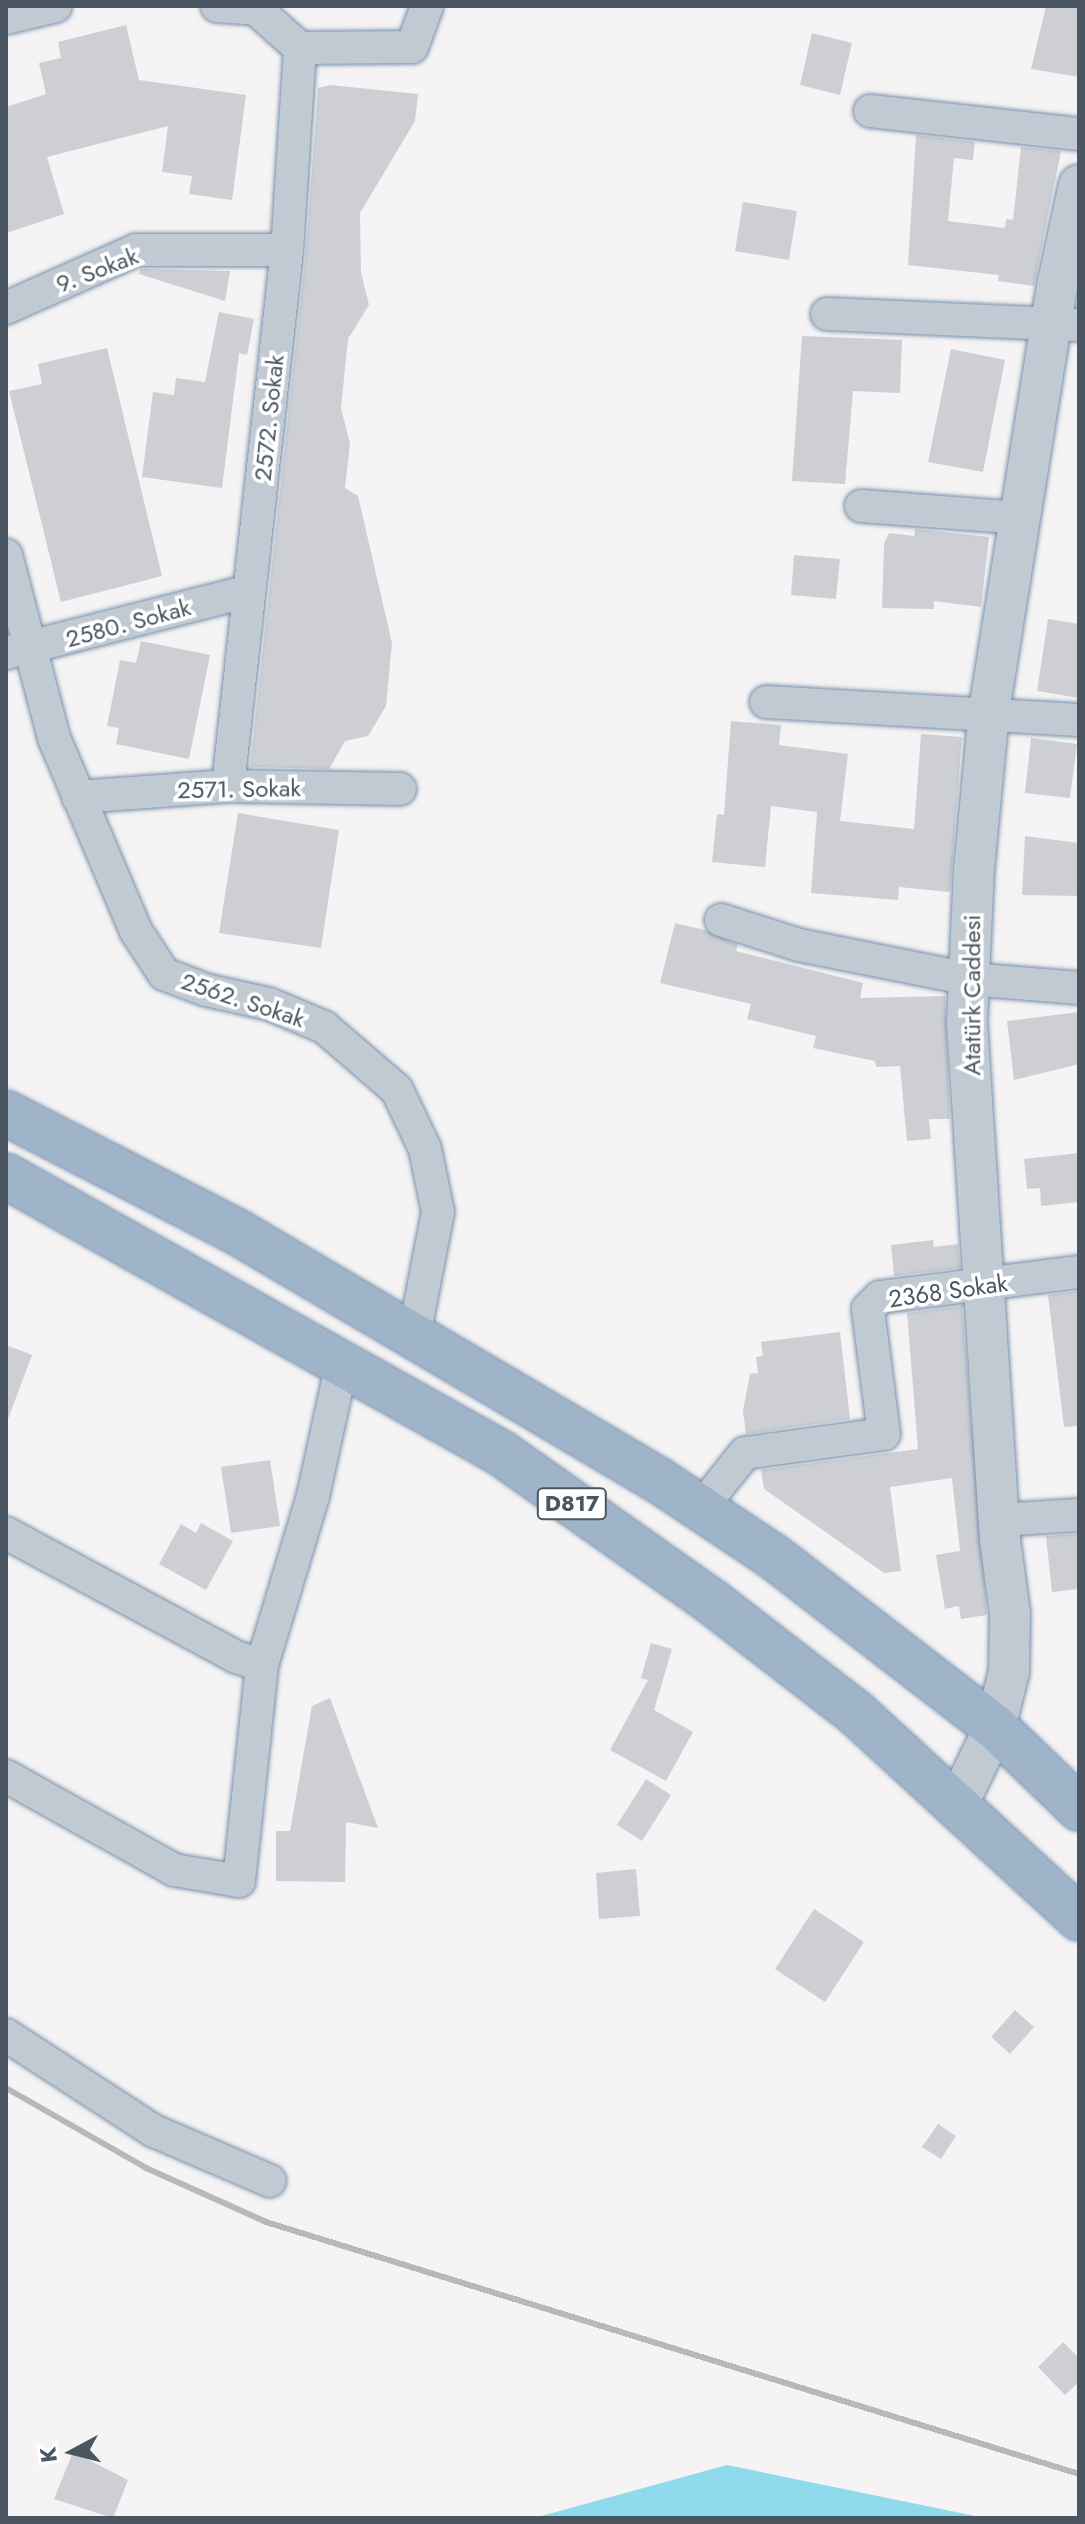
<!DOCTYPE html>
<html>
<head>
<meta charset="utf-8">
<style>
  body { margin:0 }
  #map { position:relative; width:1085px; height:2524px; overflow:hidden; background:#f5f3f3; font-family:Jost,sans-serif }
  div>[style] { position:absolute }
  .water>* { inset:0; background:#90daee }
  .building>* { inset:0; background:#cdcfd5 }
  .roads { filter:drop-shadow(0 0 2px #7690ad) drop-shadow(0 0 2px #7690ad) }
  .minor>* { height:32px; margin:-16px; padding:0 16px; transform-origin:16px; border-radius:16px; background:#c1cad2 }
  .tertiary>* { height:40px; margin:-20px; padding:0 20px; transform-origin:20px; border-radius:20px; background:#c1cad2 }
  .trunk>* { height:44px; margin:-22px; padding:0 22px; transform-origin:22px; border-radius:22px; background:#9fb4c9 }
  .rail>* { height:6px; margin:-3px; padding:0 3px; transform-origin:3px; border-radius:3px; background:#b5b8bd }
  span { translate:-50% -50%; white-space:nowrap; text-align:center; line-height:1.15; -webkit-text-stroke:7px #fff; paint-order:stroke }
  .shield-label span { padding:2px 6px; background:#fff; border:2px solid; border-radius:6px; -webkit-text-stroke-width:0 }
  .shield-label { font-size:22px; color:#4a5661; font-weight:700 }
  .street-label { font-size:24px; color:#4a5661 }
  .frame { position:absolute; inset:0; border:8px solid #4a5661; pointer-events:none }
  .north { position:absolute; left:32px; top:2412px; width:80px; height:80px; -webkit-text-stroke:6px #fff; paint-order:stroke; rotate:263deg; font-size:22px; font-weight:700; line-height:32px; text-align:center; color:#4a5661 }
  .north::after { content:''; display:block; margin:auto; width:28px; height:36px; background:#4a5661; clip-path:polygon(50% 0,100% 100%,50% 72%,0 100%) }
</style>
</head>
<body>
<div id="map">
  <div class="water">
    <i style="clip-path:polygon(727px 2465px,985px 2518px,534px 2518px)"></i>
  </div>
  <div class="building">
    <i style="clip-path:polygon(1046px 6px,1079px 6px,1079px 77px,1031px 69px)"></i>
    <i style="clip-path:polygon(126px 25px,139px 80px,246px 95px,232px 200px,189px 194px,192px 176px,162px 172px,168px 126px,47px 157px,64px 214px,6px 233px,6px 107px,46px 94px,39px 63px,61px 58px,58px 42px)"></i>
    <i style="clip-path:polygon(812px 33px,852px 43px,840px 95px,800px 85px)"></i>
    <i style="clip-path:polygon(330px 85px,418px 94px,415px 121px,360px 213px,361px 273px,369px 305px,348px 339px,341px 408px,350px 444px,345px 488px,358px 496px,392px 643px,386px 706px,368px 736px,345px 741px,329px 769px,250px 767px,306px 252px,318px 88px)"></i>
    <i style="clip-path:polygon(916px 135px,975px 142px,973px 160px,954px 158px,948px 221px,1005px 228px,1006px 219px,1013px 220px,1021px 147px,1061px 151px,1034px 286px,998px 281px,999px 275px,908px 265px)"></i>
    <i style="clip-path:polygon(743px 202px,797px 211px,789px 260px,735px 251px)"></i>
    <i style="clip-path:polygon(140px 269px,230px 271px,225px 301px,139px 274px)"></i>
    <i style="clip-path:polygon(219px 312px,254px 319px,247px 355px,239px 353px,222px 488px,142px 477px,153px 392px,174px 395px,176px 378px,205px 382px)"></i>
    <i style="clip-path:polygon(802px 336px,902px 340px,900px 393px,853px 391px,845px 484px,792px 481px)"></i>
    <i style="clip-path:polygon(107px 348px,162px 576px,61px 602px,9px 391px,42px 384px,38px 364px)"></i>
    <i style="clip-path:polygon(951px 349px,1005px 360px,983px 472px,928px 462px)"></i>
    <i style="clip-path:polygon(915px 529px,989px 537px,981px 607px,934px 601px,934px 609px,882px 608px,884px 544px,889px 533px,914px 536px)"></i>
    <i style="clip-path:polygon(794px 555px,840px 559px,836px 599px,791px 595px)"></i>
    <i style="clip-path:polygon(1048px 619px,1079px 624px,1079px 698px,1037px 691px)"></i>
    <i style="clip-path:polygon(141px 641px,210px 655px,189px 759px,116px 744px,119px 728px,107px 726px,120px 660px,136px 663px)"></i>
    <i style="clip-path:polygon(731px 721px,781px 725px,779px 745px,848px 754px,840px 821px,914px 829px,921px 734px,962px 737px,950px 892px,899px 887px,898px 900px,811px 893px,817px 812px,771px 806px,765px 867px,712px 862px,717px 814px,724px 815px)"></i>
    <i style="clip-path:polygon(1031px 738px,1077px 744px,1070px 798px,1025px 793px)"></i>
    <i style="clip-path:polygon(238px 813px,339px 830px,321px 948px,219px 933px)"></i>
    <i style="clip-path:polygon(1025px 836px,1079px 843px,1079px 896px,1022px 895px)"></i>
    <i style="clip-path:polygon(675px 923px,705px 930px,738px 945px,736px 951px,863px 983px,860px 998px,945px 996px,950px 1119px,929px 1119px,931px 1139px,907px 1141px,900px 1066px,876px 1067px,875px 1061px,813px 1048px,816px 1036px,747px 1019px,751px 1004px,660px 983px)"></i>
    <i style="clip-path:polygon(1079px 1012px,1079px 1064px,1014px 1080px,1007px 1021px)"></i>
    <i style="clip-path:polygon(1079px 1153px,1079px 1202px,1041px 1206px,1040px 1188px,1027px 1189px,1024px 1159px)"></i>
    <i style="clip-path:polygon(933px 1240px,934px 1247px,958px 1244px,960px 1268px,894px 1276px,891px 1245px)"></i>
    <i style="clip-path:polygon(1079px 1291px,1079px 1426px,1064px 1427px,1048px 1295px)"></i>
    <i style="clip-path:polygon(962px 1306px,987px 1615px,961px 1619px,959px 1606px,945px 1609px,936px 1555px,960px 1551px,952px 1478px,890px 1487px,901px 1571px,884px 1573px,764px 1489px,761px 1470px,918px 1449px,907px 1313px)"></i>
    <i style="clip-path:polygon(840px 1332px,850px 1419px,746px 1434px,743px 1411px,750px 1374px,758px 1373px,756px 1357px,763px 1356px,761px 1342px)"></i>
    <i style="clip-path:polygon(6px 1345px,32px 1355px,8px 1419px,6px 1419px)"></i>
    <i style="clip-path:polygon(270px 1460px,280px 1526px,231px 1533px,221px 1467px)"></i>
    <i style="clip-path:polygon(201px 1523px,233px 1541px,206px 1590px,159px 1564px,181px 1524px,196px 1533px)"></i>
    <i style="clip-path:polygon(1079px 1534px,1079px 1589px,1052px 1592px,1046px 1536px)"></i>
    <i style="clip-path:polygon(651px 1643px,672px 1649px,654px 1710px,693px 1732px,666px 1781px,610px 1750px,648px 1680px,641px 1678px)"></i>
    <i style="clip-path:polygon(330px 1698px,378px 1828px,346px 1822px,345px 1882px,276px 1881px,276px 1831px,290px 1831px,312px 1706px)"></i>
    <i style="clip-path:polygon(646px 1779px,671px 1795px,642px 1841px,617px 1825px)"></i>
    <i style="clip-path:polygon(636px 1869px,640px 1916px,599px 1919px,596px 1873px)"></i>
    <i style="clip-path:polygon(814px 1909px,864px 1942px,825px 2002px,775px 1969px)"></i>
    <i style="clip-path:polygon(1015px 2010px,1034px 2027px,1010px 2054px,991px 2037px)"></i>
    <i style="clip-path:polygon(938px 2124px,956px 2136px,941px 2159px,922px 2147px)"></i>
    <i style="clip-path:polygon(1063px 2342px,1079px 2358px,1079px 2382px,1065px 2395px,1038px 2367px)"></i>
    <i style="clip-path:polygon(73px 2452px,128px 2480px,113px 2518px,54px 2499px)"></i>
  </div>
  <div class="roads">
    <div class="minor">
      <i style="left:217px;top:6px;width:39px;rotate:4deg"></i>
      <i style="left:256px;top:9px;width:59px;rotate:41.6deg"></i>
      <i style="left:6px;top:18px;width:51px;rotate:-13.5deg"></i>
      <i style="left:300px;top:48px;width:112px;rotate:-0.5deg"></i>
      <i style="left:412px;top:47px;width:44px;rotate:-69.9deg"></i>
      <i style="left:870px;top:111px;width:210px;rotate:6.3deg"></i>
      <i style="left:6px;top:308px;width:142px;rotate:-24deg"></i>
      <i style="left:136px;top:250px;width:151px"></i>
      <i style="left:827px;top:314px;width:252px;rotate:2.5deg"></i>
      <i style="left:861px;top:506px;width:159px;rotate:4.3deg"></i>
      <i style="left:6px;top:555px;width:189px;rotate:75.3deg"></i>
      <i style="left:54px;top:738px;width:210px;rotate:67deg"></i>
      <i style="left:136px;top:931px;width:51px;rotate:56.9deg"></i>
      <i style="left:164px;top:974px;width:45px;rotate:20.9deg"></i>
      <i style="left:206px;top:990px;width:65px;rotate:12.5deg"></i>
      <i style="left:269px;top:1004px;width:60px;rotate:22.7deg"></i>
      <i style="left:324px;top:1027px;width:96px;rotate:40.8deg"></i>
      <i style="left:397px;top:1090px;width:65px;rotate:64.6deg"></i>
      <i style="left:425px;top:1149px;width:64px;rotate:78.3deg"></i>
      <i style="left:438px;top:1212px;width:125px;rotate:101deg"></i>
      <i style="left:6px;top:653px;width:251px;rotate:-14.3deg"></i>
      <i style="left:766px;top:702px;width:314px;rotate:3.3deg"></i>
      <i style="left:228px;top:786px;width:539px;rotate:-83.72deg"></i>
      <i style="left:287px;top:250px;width:202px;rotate:-86.3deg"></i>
      <i style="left:78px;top:797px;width:150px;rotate:-4.2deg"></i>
      <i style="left:228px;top:786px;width:172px;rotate:1deg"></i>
      <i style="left:721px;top:920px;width:82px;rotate:17.8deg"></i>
      <i style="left:799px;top:945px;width:173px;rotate:11.3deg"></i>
      <i style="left:969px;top:979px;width:110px;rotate:4.7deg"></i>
      <i style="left:701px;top:1508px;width:70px;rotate:-51.3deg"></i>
      <i style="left:745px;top:1453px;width:140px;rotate:-7.8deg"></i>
      <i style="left:884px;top:1434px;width:126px;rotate:-97.3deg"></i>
      <i style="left:868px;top:1309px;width:17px;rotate:-45deg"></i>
      <i style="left:880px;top:1297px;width:201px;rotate:-7.2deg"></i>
      <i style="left:999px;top:1520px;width:80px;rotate:-3.6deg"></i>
      <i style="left:6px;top:1533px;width:261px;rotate:28.3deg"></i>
      <i style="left:236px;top:1657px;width:27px;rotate:17deg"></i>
      <i style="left:262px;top:1665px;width:177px;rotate:-73.2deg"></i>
      <i style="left:313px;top:1496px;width:136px;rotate:-77.7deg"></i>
      <i style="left:6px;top:1776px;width:193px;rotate:29.2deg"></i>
      <i style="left:174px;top:1870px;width:66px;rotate:9.6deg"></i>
      <i style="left:239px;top:1881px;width:217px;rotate:-83.9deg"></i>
      <i style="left:6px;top:2035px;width:176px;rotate:33deg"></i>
      <i style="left:154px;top:2131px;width:126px;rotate:23.3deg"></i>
    </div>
    <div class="tertiary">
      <i style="left:958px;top:1803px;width:85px;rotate:-64deg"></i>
      <i style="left:995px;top:1727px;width:57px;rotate:-75.7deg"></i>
      <i style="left:1009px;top:1672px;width:58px;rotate:-89deg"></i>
      <i style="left:1010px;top:1614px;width:75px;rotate:-97.7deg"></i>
      <i style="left:1000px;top:1540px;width:519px;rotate:-93.65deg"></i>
      <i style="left:967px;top:1022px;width:153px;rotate:-87.4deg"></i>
      <i style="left:974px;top:869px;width:159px;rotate:-84.6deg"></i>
      <i style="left:989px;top:711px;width:435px;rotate:-80.9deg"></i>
      <i style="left:1058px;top:282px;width:99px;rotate:-77.8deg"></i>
    </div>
    <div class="trunk">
      <i style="left:6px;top:1113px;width:262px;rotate:27.2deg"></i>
      <i style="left:239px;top:1233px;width:489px;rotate:30.5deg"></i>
      <i style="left:660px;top:1481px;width:137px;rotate:33.7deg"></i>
      <i style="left:774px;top:1557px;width:279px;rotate:37.6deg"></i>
      <i style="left:995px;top:1727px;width:117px;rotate:44deg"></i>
      <i style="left:6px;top:1176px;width:567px;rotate:29.23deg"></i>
      <i style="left:501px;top:1453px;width:257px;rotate:35.2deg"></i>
      <i style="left:711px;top:1601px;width:183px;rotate:37.7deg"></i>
      <i style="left:856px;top:1713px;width:303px;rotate:42.6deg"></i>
    </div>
  </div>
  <div class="rail">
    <i style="left:6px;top:2088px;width:161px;rotate:29.7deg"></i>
    <i style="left:146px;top:2168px;width:132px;rotate:24.2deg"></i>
    <i style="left:266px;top:2222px;width:851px;rotate:17.22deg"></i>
  </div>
  <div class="shield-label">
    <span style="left:572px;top:1504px">D817</span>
  </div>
  <div class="street-label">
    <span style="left:97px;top:270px;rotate:-21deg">9. Sokak</span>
    <span style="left:269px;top:418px;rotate:-84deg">2572. Sokak</span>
    <span style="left:128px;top:623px;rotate:-15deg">2580. Sokak</span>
    <span style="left:239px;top:789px;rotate:-1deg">2571. Sokak</span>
    <span style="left:972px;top:995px;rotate:-90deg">Atatürk Caddesi</span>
    <span style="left:243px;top:1000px;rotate:18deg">2562. Sokak</span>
    <span style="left:948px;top:1291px;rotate:-8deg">2368 Sokak</span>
  </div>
  <div class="frame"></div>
  <div class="north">K</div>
</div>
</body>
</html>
